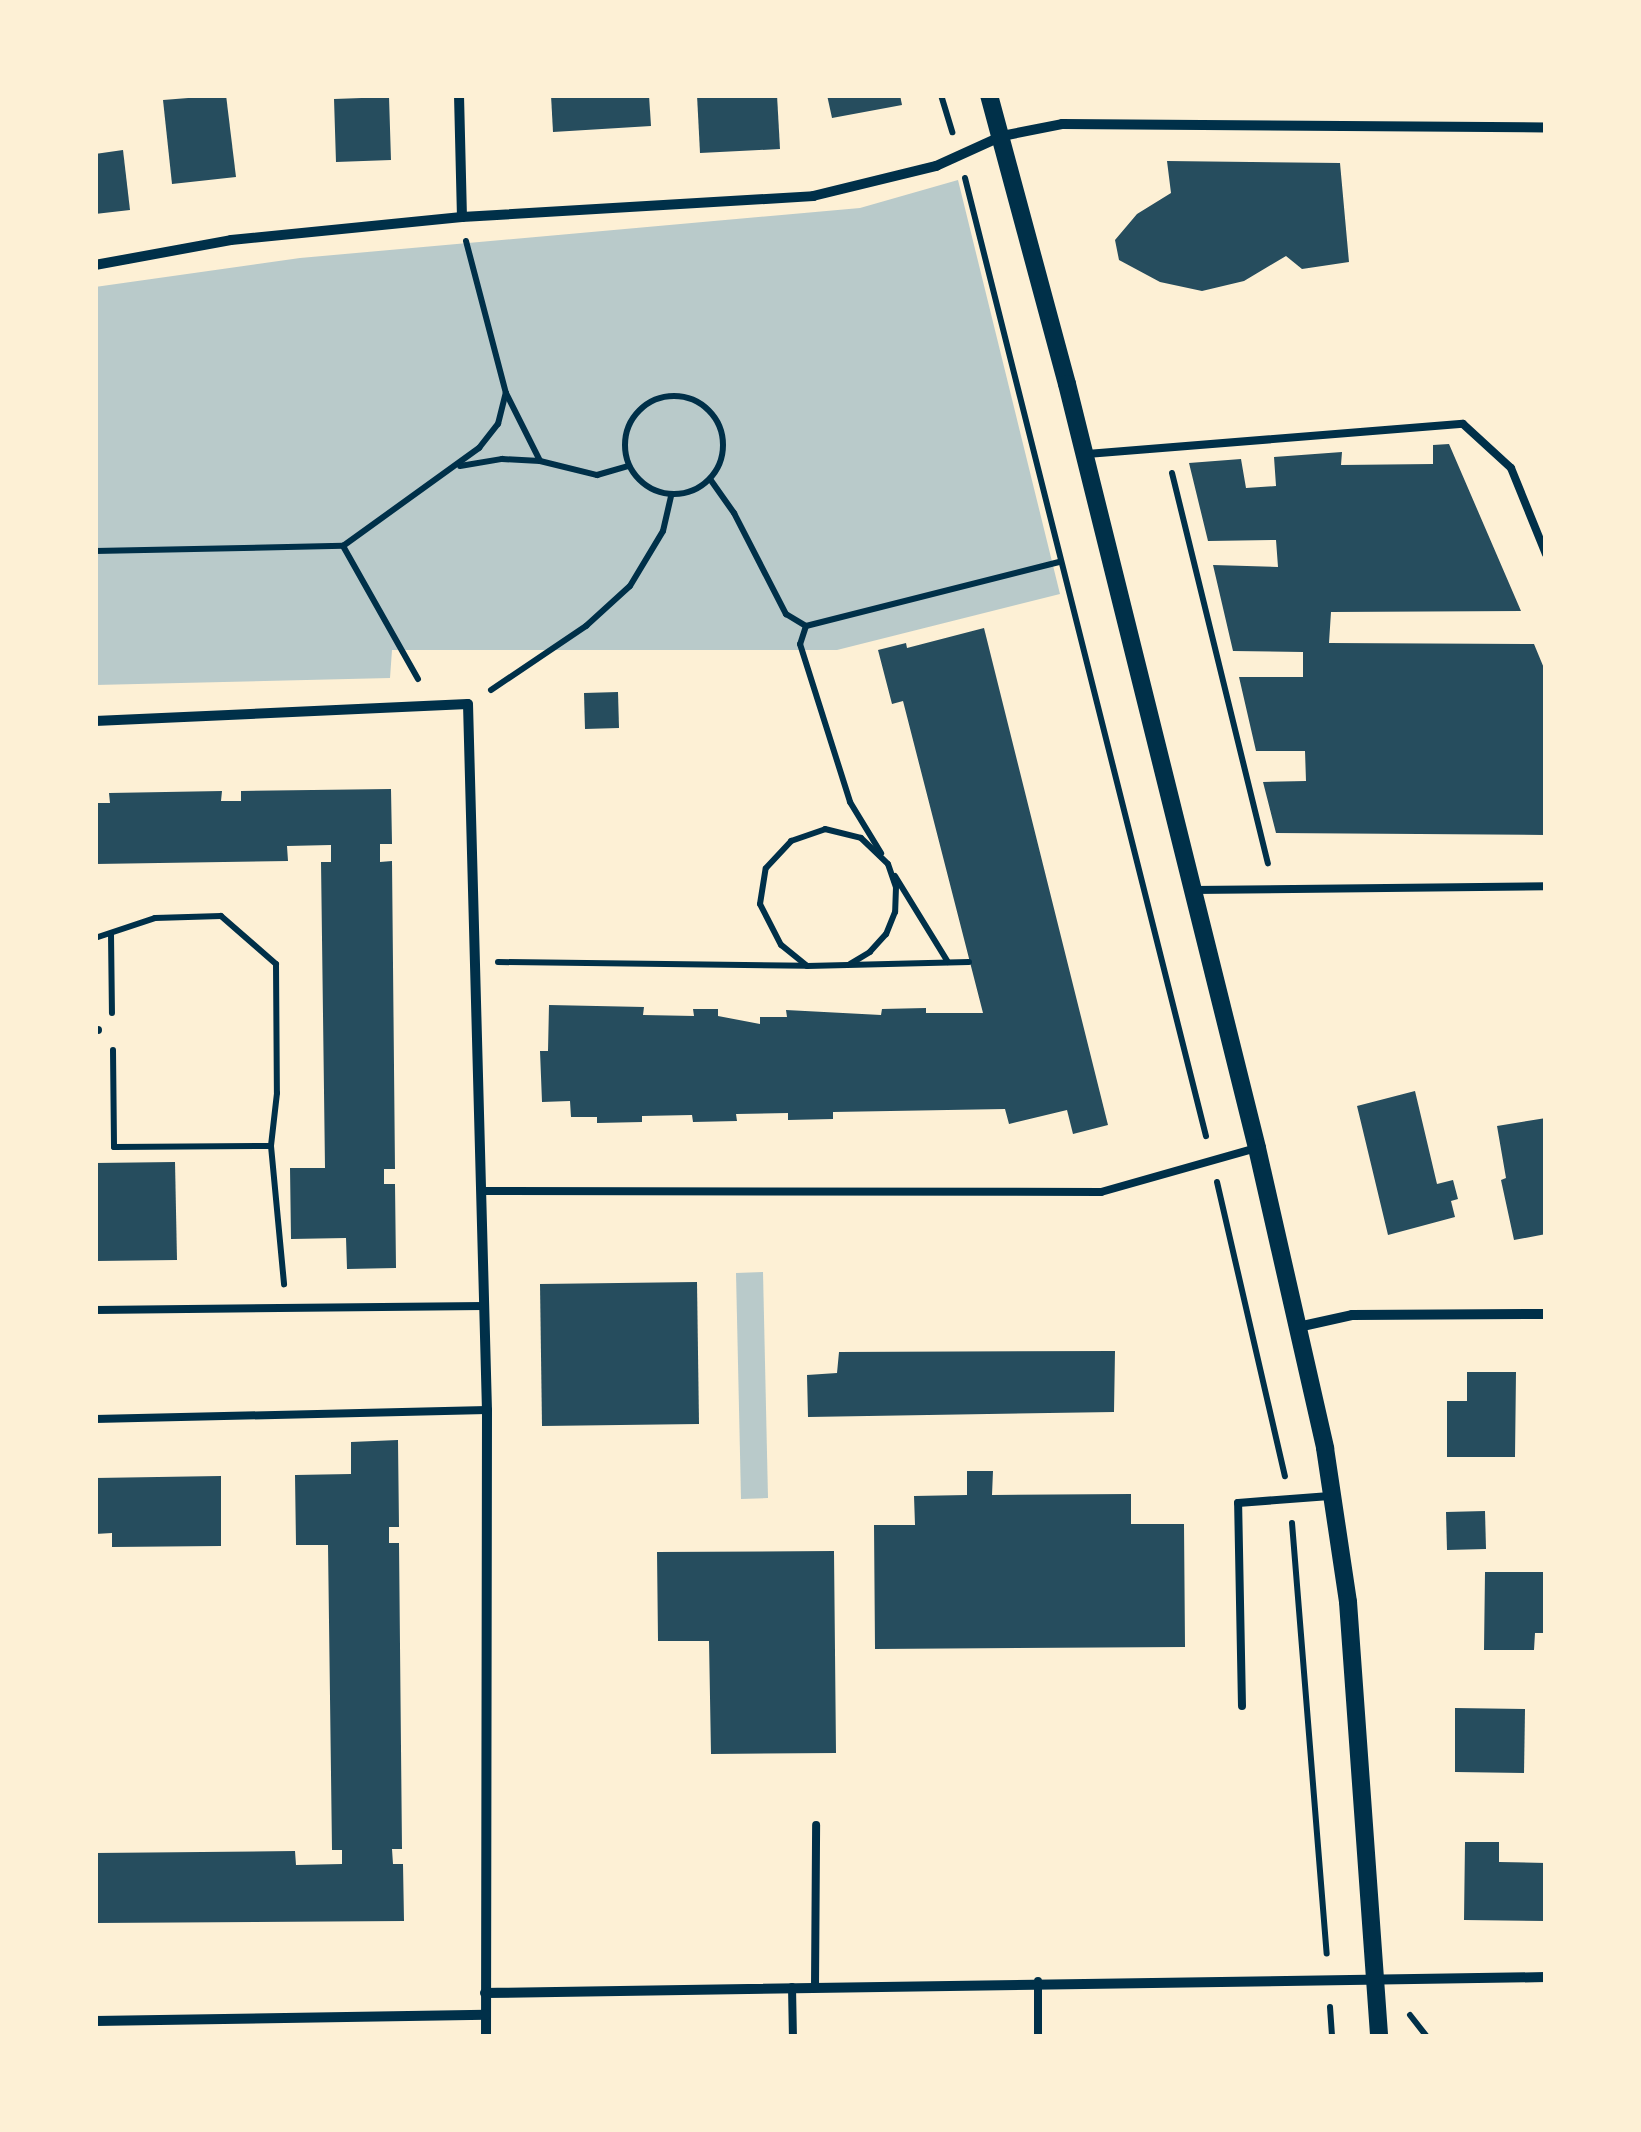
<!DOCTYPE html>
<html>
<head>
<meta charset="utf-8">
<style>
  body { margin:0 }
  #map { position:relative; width:1641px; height:2132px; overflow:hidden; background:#fdf0d5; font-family:"Work Sans",sans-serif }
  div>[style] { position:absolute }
  .green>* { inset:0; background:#b9caca }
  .building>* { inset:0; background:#264d5e }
  .path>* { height:6px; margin:-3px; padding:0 3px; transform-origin:3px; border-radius:3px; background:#003049 }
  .path>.ring { margin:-3px; padding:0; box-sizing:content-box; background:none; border:6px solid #003049; border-radius:50% }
  .service>* { height:8px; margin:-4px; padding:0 4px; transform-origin:4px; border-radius:4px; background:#003049 }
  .minor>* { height:10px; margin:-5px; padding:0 5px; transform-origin:5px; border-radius:5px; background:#003049 }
  .tertiary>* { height:18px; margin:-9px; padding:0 9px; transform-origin:9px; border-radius:9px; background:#003049 }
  span { translate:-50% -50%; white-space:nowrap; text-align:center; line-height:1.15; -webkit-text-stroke:10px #fdf0d5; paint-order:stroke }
  .frame { position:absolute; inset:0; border:98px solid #fdf0d5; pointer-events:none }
</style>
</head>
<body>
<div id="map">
  <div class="green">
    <i style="clip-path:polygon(958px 180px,1060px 594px,837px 650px,392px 650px,390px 678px,95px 685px,95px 287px,300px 258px,860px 208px)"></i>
    <i style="clip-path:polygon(763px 1272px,768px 1498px,741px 1499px,736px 1273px)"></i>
  </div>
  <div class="building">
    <i style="clip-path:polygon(226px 95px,236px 177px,172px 184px,163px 100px)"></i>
    <i style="clip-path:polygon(551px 95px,649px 95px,651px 126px,553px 132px)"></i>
    <i style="clip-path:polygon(697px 95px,777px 95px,780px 149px,700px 153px)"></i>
    <i style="clip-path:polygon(827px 95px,900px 95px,902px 105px,832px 118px)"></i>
    <i style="clip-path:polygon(389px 97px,391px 160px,336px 162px,334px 99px)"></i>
    <i style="clip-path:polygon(123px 150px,130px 210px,95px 214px,95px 154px)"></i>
    <i style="clip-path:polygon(1167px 161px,1340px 163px,1349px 262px,1302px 269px,1286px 256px,1244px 281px,1202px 291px,1160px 282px,1119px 260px,1115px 240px,1137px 214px,1171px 193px)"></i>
    <i style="clip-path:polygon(1449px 444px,1521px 611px,1331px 612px,1329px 643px,1534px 644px,1546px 673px,1546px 835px,1276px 833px,1263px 782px,1306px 781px,1305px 751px,1256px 751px,1239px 677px,1303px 677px,1303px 652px,1233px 651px,1213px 565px,1278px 567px,1276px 540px,1208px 541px,1189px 463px,1241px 459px,1246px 488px,1276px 486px,1274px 457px,1342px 452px,1341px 465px,1433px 464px,1433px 445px)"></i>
    <i style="clip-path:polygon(984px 628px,1108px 1125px,1073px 1134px,1067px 1110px,1009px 1124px,1005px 1109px,833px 1112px,833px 1119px,788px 1120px,788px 1113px,736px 1114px,737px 1121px,693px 1122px,692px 1115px,642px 1116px,642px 1122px,597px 1123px,597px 1117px,571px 1117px,570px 1101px,542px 1102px,540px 1051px,548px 1051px,549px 1005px,644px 1007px,643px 1015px,694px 1016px,693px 1009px,718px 1009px,718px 1016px,760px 1024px,760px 1017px,787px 1017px,786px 1010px,881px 1015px,882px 1009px,926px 1008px,926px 1013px,983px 1013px,903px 701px,892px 704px,878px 650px,906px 643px,907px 648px)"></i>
    <i style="clip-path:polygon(618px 692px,619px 728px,585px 729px,584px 693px)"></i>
    <i style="clip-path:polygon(391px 789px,392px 844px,380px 844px,380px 862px,392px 861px,395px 1169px,384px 1169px,384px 1184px,395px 1184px,396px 1268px,347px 1269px,346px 1238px,291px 1239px,290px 1168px,325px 1168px,321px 862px,331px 862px,331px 845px,287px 846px,288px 861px,95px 864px,95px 803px,110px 803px,109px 793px,222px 791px,221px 801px,241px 801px,241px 791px)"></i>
    <i style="clip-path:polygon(1415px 1091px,1437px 1184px,1453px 1180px,1458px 1199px,1451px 1201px,1455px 1217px,1388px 1235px,1357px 1106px)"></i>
    <i style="clip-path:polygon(1546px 1118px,1546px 1234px,1514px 1240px,1501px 1180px,1506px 1178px,1497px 1126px)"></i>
    <i style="clip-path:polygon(175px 1162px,177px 1260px,95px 1261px,95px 1163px)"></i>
    <i style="clip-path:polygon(697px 1282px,699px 1424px,542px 1426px,540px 1284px)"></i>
    <i style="clip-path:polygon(1115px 1351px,1114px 1412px,808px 1417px,807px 1375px,837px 1373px,839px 1352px)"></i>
    <i style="clip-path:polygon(1467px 1372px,1516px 1372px,1515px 1457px,1447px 1457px,1447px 1401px,1467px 1401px)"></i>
    <i style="clip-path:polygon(398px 1440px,399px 1527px,389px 1527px,389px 1543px,399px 1543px,402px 1849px,392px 1849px,393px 1864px,403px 1864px,404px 1921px,95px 1923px,95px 1853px,295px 1851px,296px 1865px,342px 1864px,342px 1850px,332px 1850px,328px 1545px,296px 1545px,295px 1475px,351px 1474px,351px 1442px)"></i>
    <i style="clip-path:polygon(967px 1471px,993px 1471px,992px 1495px,1131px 1494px,1131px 1524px,1184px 1524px,1185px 1647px,875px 1649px,874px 1525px,915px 1525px,914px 1496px,967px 1495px)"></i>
    <i style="clip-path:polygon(221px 1476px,221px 1546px,112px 1547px,112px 1533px,95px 1534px,95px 1478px)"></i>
    <i style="clip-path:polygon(1485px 1511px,1486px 1549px,1447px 1550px,1446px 1512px)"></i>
    <i style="clip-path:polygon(834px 1551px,836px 1753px,711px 1754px,709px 1641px,658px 1641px,657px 1552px)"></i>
    <i style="clip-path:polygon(1485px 1572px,1546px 1572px,1546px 1633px,1535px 1633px,1534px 1650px,1484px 1650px)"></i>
    <i style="clip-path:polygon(1455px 1708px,1525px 1709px,1524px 1773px,1455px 1772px)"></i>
    <i style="clip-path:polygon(1465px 1842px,1499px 1842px,1499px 1862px,1546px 1863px,1546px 1921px,1464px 1920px)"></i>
  </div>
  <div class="path">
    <i style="left:941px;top:95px;width:39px;rotate:73deg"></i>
    <i style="left:965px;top:178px;width:988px;rotate:75.88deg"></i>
    <i style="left:466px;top:241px;width:157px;rotate:75.3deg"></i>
    <i style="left:506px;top:393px;width:76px;rotate:63.4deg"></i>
    <i class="ring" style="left:625px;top:396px;width:92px;height:92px"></i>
    <i style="left:460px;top:466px;width:43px;rotate:-9.5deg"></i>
    <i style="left:502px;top:459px;width:38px;rotate:3deg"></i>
    <i style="left:540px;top:461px;width:59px;rotate:13.8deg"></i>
    <i style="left:597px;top:475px;width:33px;rotate:-16deg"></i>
    <i style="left:1172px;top:473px;width:402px;rotate:76.2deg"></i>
    <i style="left:710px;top:479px;width:42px;rotate:54.8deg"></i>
    <i style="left:734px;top:513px;width:114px;rotate:62.8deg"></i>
    <i style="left:786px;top:614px;width:23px;rotate:31deg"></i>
    <i style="left:806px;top:626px;width:261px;rotate:-14.2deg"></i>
    <i style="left:95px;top:551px;width:248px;rotate:-1.2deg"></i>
    <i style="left:806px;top:626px;width:19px;rotate:108deg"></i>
    <i style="left:800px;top:644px;width:166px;rotate:72.4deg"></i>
    <i style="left:850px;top:802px;width:60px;rotate:58.7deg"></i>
    <i style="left:418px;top:679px;width:153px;rotate:-119.4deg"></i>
    <i style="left:343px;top:546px;width:168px;rotate:-35.8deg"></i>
    <i style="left:479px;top:448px;width:31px;rotate:-52deg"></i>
    <i style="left:498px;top:424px;width:32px;rotate:-76deg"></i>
    <i style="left:491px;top:690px;width:115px;rotate:-34deg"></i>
    <i style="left:586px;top:626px;width:59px;rotate:-42.3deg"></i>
    <i style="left:630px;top:586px;width:64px;rotate:-59deg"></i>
    <i style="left:663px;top:531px;width:37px;rotate:-77deg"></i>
    <i style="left:895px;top:876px;width:101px;rotate:58.4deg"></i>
    <i style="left:111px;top:934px;width:79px;rotate:89.3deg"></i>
    <i style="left:95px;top:938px;width:63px;rotate:-18.4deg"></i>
    <i style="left:155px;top:918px;width:66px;rotate:-1.7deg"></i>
    <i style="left:221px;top:916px;width:73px;rotate:41.1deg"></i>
    <i style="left:276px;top:964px;width:129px;rotate:89.6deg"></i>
    <i style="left:277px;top:1093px;width:53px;rotate:96.5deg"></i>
    <i style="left:271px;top:1146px;width:139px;rotate:84.6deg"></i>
    <i style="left:498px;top:962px;width:309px;rotate:0.7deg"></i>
    <i style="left:807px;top:966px;width:162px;rotate:-1.4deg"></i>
    <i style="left:806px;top:965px;width:32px;rotate:-141deg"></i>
    <i style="left:781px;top:945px;width:46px;rotate:-117.1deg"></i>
    <i style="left:760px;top:904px;width:36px;rotate:-81deg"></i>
    <i style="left:766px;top:868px;width:37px;rotate:-47deg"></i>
    <i style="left:791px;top:841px;width:36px;rotate:-19deg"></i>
    <i style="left:825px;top:829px;width:37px;rotate:14deg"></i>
    <i style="left:861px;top:838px;width:37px;rotate:44deg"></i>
    <i style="left:888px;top:864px;width:24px;rotate:71deg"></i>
    <i style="left:896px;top:887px;width:25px;rotate:92deg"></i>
    <i style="left:895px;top:912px;width:24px;rotate:112deg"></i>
    <i style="left:886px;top:934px;width:24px;rotate:132deg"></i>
    <i style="left:870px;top:952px;width:23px;rotate:149deg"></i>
    <i style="left:113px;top:1050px;width:97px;rotate:89.4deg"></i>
    <i style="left:114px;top:1147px;width:156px;rotate:-0.4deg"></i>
    <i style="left:1217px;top:1182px;width:302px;rotate:77deg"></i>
    <i style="left:1292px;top:1523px;width:432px;rotate:85.4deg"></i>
    <i style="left:1330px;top:2007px;width:30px;rotate:86deg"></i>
    <i style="left:1410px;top:2015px;width:28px;rotate:52deg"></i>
  </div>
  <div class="service">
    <i style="left:1087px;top:454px;width:377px;rotate:-4.6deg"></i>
    <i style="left:1463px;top:424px;width:65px;rotate:42.5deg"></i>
    <i style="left:1511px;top:468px;width:93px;rotate:67.9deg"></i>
    <i style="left:1193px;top:890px;width:353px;rotate:-0.6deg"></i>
    <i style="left:95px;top:1030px;width:3px"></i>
    <i style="left:482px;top:1191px;width:619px;rotate:0.09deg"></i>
    <i style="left:1101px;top:1192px;width:161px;rotate:-15.8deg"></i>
    <i style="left:95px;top:1310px;width:389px;rotate:-0.6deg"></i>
    <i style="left:95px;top:1419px;width:392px;rotate:-1.3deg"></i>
    <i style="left:1242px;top:1706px;width:203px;rotate:-91.1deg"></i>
    <i style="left:1238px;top:1503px;width:92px;rotate:-4.4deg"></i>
    <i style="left:1038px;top:1981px;width:56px;rotate:90deg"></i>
    <i style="left:815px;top:1986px;width:161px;rotate:-89.6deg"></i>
    <i style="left:792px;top:1987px;width:50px;rotate:88.9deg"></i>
  </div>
  <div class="minor">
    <i style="left:459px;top:95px;width:122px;rotate:88.6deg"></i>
    <i style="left:95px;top:265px;width:138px;rotate:-10.4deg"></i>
    <i style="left:231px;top:240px;width:232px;rotate:-5.7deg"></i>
    <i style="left:462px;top:217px;width:352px;rotate:-3.4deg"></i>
    <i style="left:813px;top:196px;width:127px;rotate:-13.7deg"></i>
    <i style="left:936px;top:166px;width:72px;rotate:-24.4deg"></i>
    <i style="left:1002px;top:136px;width:61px;rotate:-11.3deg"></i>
    <i style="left:1062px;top:124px;width:484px;rotate:0.4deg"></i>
    <i style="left:95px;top:721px;width:373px;rotate:-2.6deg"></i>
    <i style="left:468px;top:704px;width:706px;rotate:88.46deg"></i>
    <i style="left:487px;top:1410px;width:627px;rotate:90.09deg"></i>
    <i style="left:1298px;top:1327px;width:55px;rotate:-12.5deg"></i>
    <i style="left:1352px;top:1315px;width:194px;rotate:-0.3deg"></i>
    <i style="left:485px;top:1993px;width:1061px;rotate:-0.86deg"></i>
    <i style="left:95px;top:2021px;width:391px;rotate:-0.9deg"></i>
  </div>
  <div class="tertiary">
    <i style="left:989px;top:95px;width:299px;rotate:74.9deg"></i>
    <i style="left:1067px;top:384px;width:787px;rotate:76.03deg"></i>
    <i style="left:1257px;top:1148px;width:308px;rotate:77.2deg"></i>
    <i style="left:1325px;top:1448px;width:156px;rotate:81.5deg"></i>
    <i style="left:1348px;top:1602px;width:436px;rotate:85.9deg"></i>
  </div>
  <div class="frame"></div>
</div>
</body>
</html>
